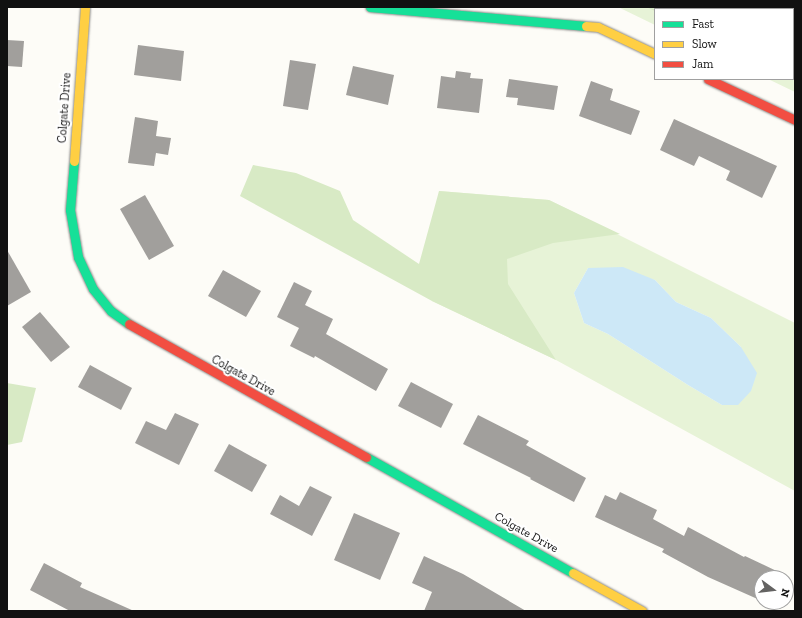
<!DOCTYPE html>
<html>
<head>
<meta charset="utf-8">
<style>
  body { margin:0 }
  #map { position:relative; width:802px; height:618px; overflow:hidden; background:#fdfcf7; font-family:"Zilla Slab",serif }
  div>[style] { position:absolute }
  .green>* { inset:0; background:#e7f3d7 }
  .forest>* { inset:0; background:#d8eac5 }
  .water>* { inset:0; background:#cde8f7 }
  .building>* { inset:0; background:#a19f9c }
  .roads { filter:drop-shadow(0 0 1px #8e8d8b) drop-shadow(0 0 1px #8e8d8b) }
  .fast>* { height:9px; margin:-4.5px; padding:0 4.5px; transform-origin:4.5px; border-radius:4.5px; background:#16e098 }
  .slow>* { height:9px; margin:-4.5px; padding:0 4.5px; transform-origin:4.5px; border-radius:4.5px; background:#ffcf43 }
  .jam>* { height:9px; margin:-4.5px; padding:0 4.5px; transform-origin:4.5px; border-radius:4.5px; background:#f24e42 }
  span { translate:-50% -50%; white-space:nowrap; text-align:center; line-height:1.15; -webkit-text-stroke:4px #fff; paint-order:stroke }
  .street-label { font-size:12px; color:#111 }
  .frame { position:absolute; inset:0; border:8px solid #111; pointer-events:none }
  .legend { position:absolute; left:654px; top:8px; width:140px; height:72px; box-sizing:border-box; background:#fff; border:1px solid #a0a0a0; margin:0; padding:5px 7px; list-style:none; font-size:12px; color:#111 }
  .legend li { display:flex; align-items:center; gap:8px; height:20px }
  .legend b { width:20px; border:1px solid #a0a0a0 }
  .north { position:absolute; left:754px; top:570px; width:40px; height:40px; box-sizing:border-box; background:#fff; border:1px solid #a0a0a0; border-radius:50%; rotate:105deg; font-size:11px; font-weight:700; line-height:16px; text-align:center; color:#111 }
  .north::after { content:''; display:block; margin:auto; width:14px; height:18px; background:#646362; clip-path:polygon(50% 0,100% 100%,50% 72%,0 100%) }
</style>
</head>
<body>
<div id="map">
  <div class="green">
    <i style="clip-path:polygon(618px 7px,795px 7px,795px 92px,768px 79px,793px 79px,793px 9px,655px 9px,655px 25px)"></i>
    <i style="clip-path:polygon(evenodd,439px 191px,549px 200px,795px 323px,795px 491px,556px 360px,432px 301px,439px 191px,588px 268px,655px 280px,676px 302px,711px 318px,741px 347px,722px 405px,688px 385px,608px 334px,584px 323px,574px 293px,588px 268px)"></i>
  </div>
  <div class="forest">
    <i style="clip-path:polygon(646px 7px,795px 7px,795px 79px,793px 78px,793px 9px,655px 9px,655px 11px)"></i>
    <i style="clip-path:polygon(253px 165px,296px 173px,340px 191px,353px 220px,419px 264px,439px 191px,549px 200px,620px 234px,553px 243px,507px 259px,508px 284px,556px 360px,432px 301px,240px 196px)"></i>
    <i style="clip-path:polygon(7px 383px,36px 388px,22px 442px,7px 445px)"></i>
  </div>
  <div class="water">
    <i style="clip-path:polygon(623px 267px,655px 280px,676px 302px,711px 318px,741px 347px,757px 373px,751px 391px,738px 405px,722px 405px,688px 385px,608px 334px,584px 323px,574px 293px,588px 268px)"></i>
  </div>
  <div class="building">
    <i style="clip-path:polygon(7px 40px,24px 41px,22px 67px,7px 66px)"></i>
    <i style="clip-path:polygon(138px 45px,184px 51px,181px 81px,134px 75px)"></i>
    <i style="clip-path:polygon(290px 60px,316px 64px,308px 110px,283px 106px)"></i>
    <i style="clip-path:polygon(353px 66px,394px 75px,388px 105px,346px 95px)"></i>
    <i style="clip-path:polygon(456px 71px,471px 73px,470px 78px,483px 79px,479px 113px,437px 108px,441px 76px,455px 78px)"></i>
    <i style="clip-path:polygon(509px 79px,558px 86px,554px 110px,517px 105px,518px 98px,506px 97px)"></i>
    <i style="clip-path:polygon(591px 81px,613px 89px,610px 100px,640px 111px,631px 135px,579px 116px)"></i>
    <i style="clip-path:polygon(135px 117px,158px 121px,156px 136px,171px 138px,168px 155px,156px 153px,154px 166px,128px 163px)"></i>
    <i style="clip-path:polygon(674px 119px,777px 166px,762px 198px,726px 180px,730px 171px,699px 156px,694px 166px,660px 150px)"></i>
    <i style="clip-path:polygon(145px 195px,174px 246px,149px 260px,120px 209px)"></i>
    <i style="clip-path:polygon(7px 250px,31px 292px,7px 306px)"></i>
    <i style="clip-path:polygon(223px 270px,261px 291px,246px 317px,208px 296px)"></i>
    <i style="clip-path:polygon(294px 282px,312px 291px,305px 305px,333px 319px,326px 334px,388px 369px,376px 391px,315px 356px,314px 358px,290px 346px,299px 328px,277px 317px)"></i>
    <i style="clip-path:polygon(40px 312px,70px 347px,51px 362px,22px 327px)"></i>
    <i style="clip-path:polygon(90px 365px,132px 388px,121px 410px,78px 387px)"></i>
    <i style="clip-path:polygon(411px 382px,453px 404px,441px 428px,398px 406px)"></i>
    <i style="clip-path:polygon(175px 413px,199px 424px,179px 465px,135px 443px,146px 421px,166px 430px)"></i>
    <i style="clip-path:polygon(478px 415px,529px 441px,526px 445px,586px 478px,574px 502px,530px 479px,531px 478px,463px 444px)"></i>
    <i style="clip-path:polygon(229px 444px,267px 465px,252px 492px,214px 471px)"></i>
    <i style="clip-path:polygon(310px 486px,332px 497px,312px 536px,270px 514px,280px 495px,299px 506px)"></i>
    <i style="clip-path:polygon(620px 492px,657px 510px,653px 519px,684px 536px,688px 527px,744px 557px,745px 556px,787px 576px,786px 578px,762px 578px,762px 601px,708px 577px,662px 552px,664px 549px,595px 517px,605px 495px,616px 500px)"></i>
    <i style="clip-path:polygon(354px 513px,400px 533px,380px 580px,334px 560px)"></i>
    <i style="clip-path:polygon(424px 556px,463px 574px,526px 611px,424px 611px,432px 592px,412px 583px)"></i>
    <i style="clip-path:polygon(44px 563px,82px 583px,80px 587px,134px 611px,70px 611px,30px 590px)"></i>
  </div>
  <div class="roads">
    <div class="fast">
      <i style="left:370px;top:7px;width:217px;rotate:5deg"></i>
      <i style="left:74px;top:161px;width:49px;rotate:94.7deg"></i>
      <i style="left:70px;top:210px;width:48px;rotate:80.3deg"></i>
      <i style="left:78px;top:257px;width:35px;rotate:65deg"></i>
      <i style="left:93px;top:289px;width:28px;rotate:51deg"></i>
      <i style="left:111px;top:311px;width:22px;rotate:36deg"></i>
      <i style="left:366px;top:457px;width:237px;rotate:29.3deg"></i>
    </div>
    <div class="slow">
      <i style="left:586px;top:26px;width:12px;rotate:5deg"></i>
      <i style="left:598px;top:27px;width:63px;rotate:25.3deg"></i>
      <i style="left:74px;top:161px;width:154px;rotate:-85.9deg"></i>
      <i style="left:573px;top:573px;width:79px;rotate:28.8deg"></i>
    </div>
    <div class="jam">
      <i style="left:708px;top:79px;width:96px;rotate:25.2deg"></i>
      <i style="left:129px;top:324px;width:272px;rotate:29.3deg"></i>
    </div>
  </div>
  <div class="street-label">
    <span style="left:65px;top:108px;rotate:-86deg">Colgate Drive</span>
    <span style="left:243px;top:376px;rotate:29deg">Colgate Drive</span>
    <span style="left:526px;top:533px;rotate:29deg">Colgate Drive</span>
  </div>
  <div class="frame"></div>
  <ul class="legend">
  <li><b style="height:5px;background:#16e098"></b>Fast</li>
  <li><b style="height:5px;background:#ffcf43"></b>Slow</li>
  <li><b style="height:5px;background:#f24e42"></b>Jam</li>
  </ul>
  <div class="north">N</div>
</div>
</body>
</html>
